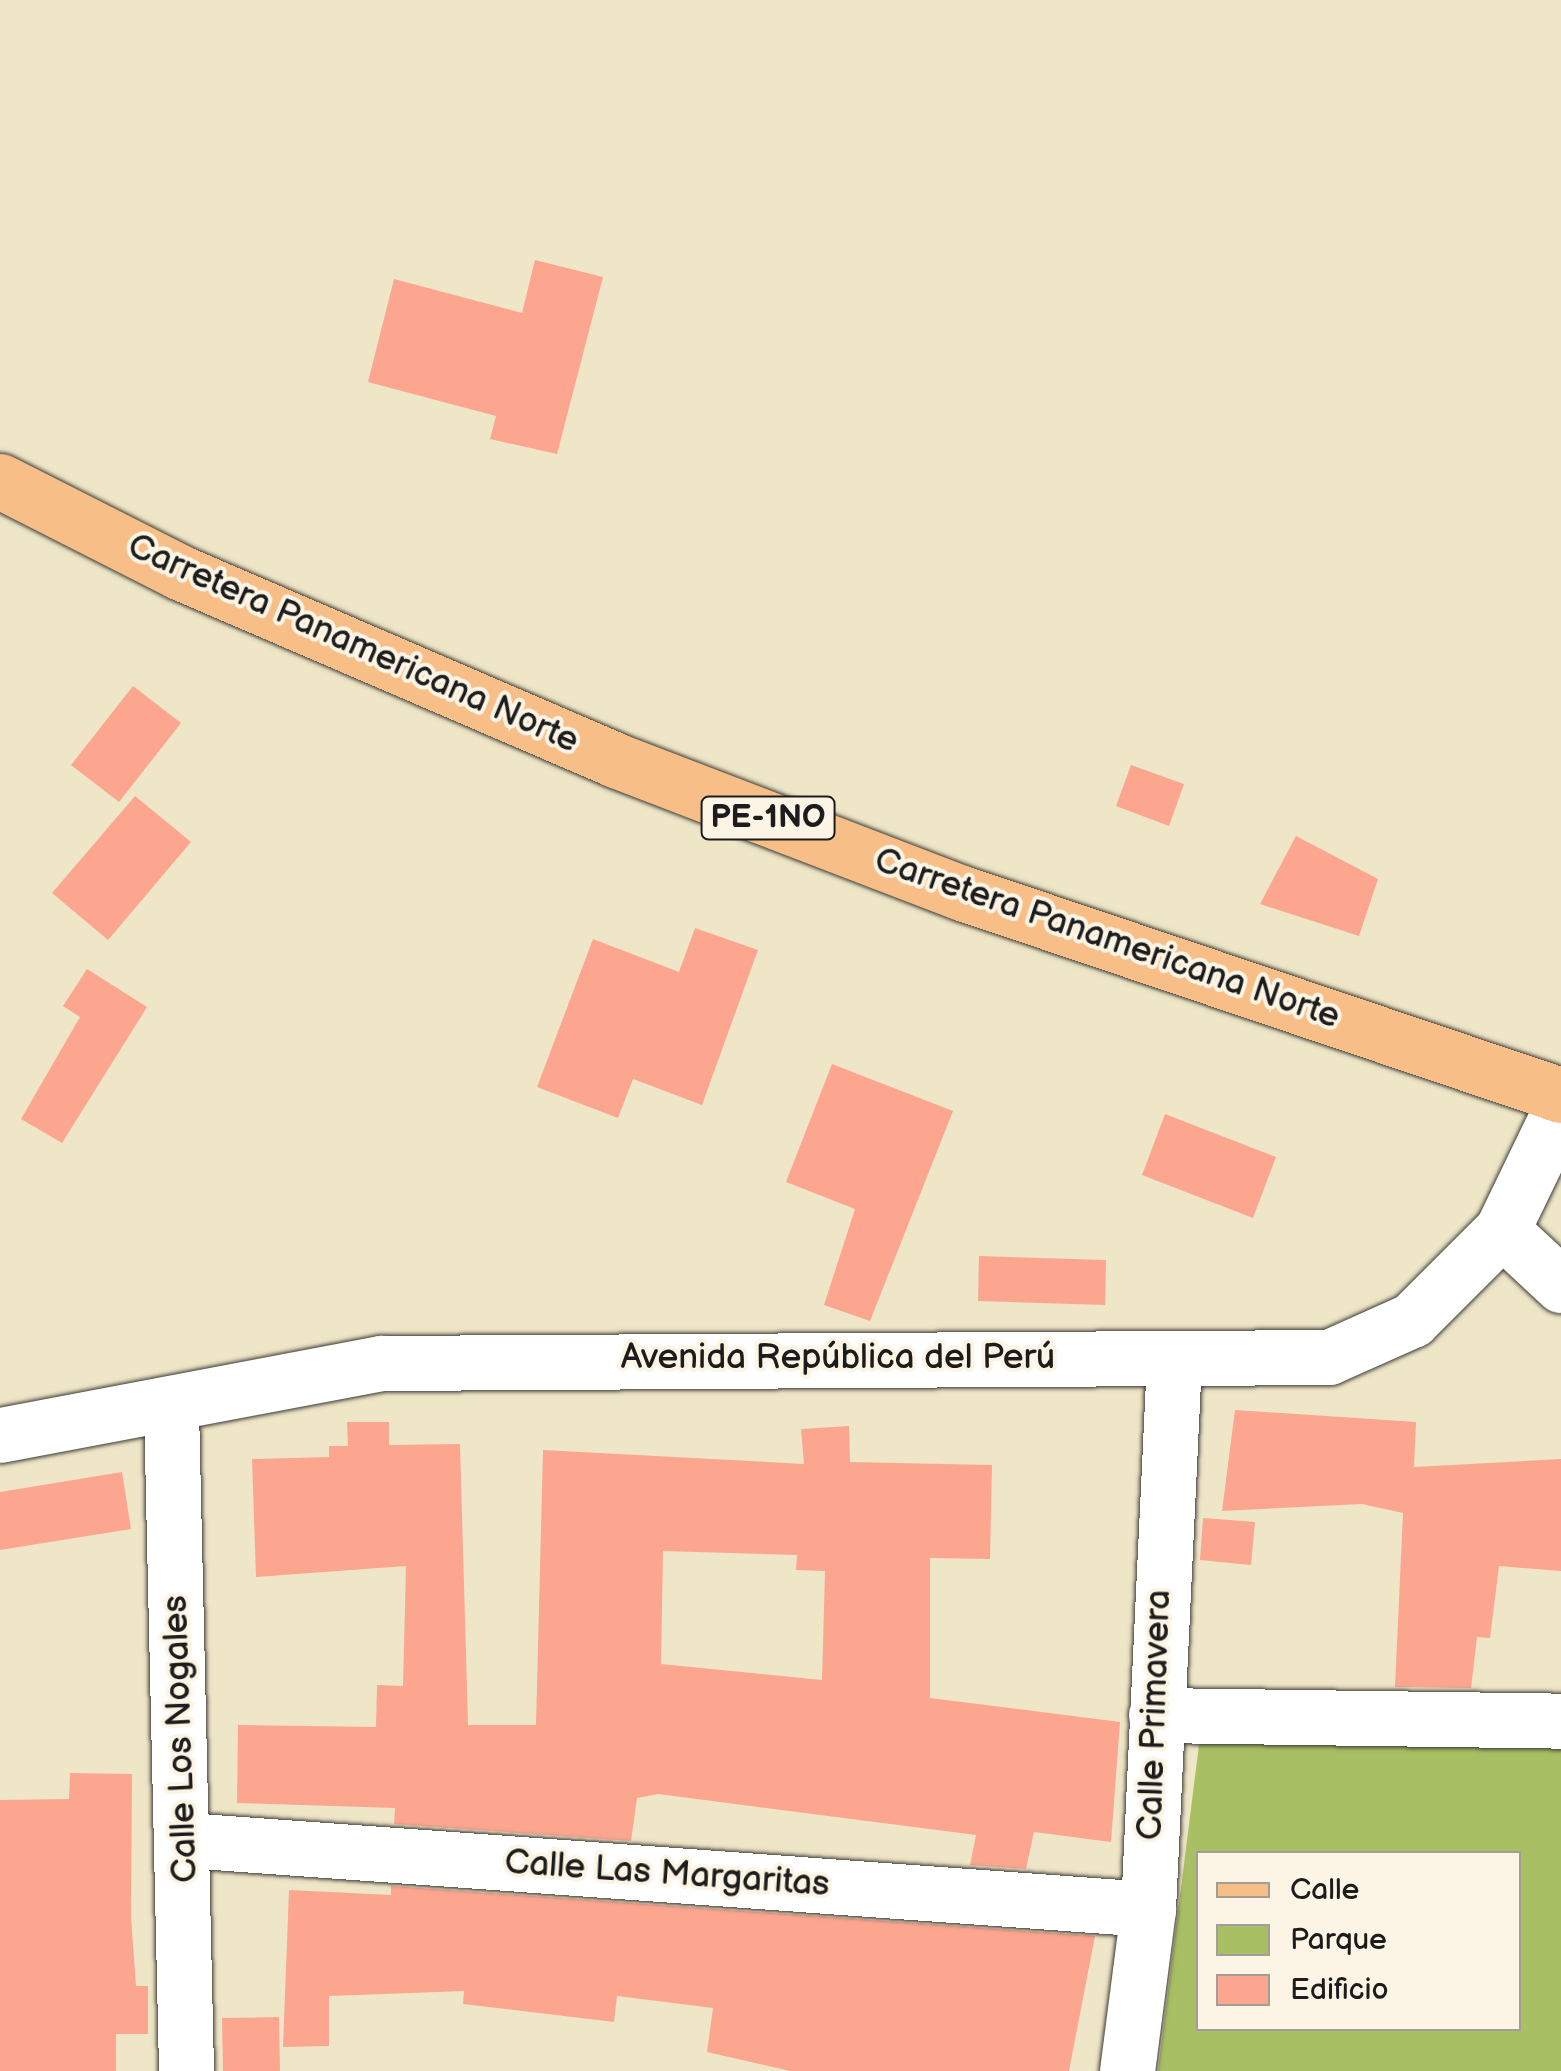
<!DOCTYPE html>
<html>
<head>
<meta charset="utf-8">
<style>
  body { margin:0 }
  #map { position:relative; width:1561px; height:2071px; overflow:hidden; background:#eee6c7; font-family:"Balsamiq Sans",sans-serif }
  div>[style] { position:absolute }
  .green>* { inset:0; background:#a9bf64 }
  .building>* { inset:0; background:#fca690 }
  .roads { filter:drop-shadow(0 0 2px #3c3a36) drop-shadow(0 0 2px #3c3a36) }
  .minor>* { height:55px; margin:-27.5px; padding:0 27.5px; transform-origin:27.5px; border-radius:27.5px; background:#fff }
  .major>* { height:55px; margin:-27.5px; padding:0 27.5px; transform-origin:27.5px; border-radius:27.5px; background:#f7be87 }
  span { translate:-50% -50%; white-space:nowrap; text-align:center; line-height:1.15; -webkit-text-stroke:8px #fcf5e5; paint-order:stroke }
  .shield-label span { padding:2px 8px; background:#fcf5e5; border:2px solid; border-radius:8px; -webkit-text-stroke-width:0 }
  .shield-label { font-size:32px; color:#1c1c1c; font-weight:700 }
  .street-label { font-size:35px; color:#1c1c1c }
  .legend { position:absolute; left:1196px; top:1851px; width:325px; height:180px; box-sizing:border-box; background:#fcf5e5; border:2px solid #a29e95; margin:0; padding:12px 18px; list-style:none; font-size:30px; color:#1c1c1c }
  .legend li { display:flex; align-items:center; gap:20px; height:50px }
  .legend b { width:50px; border:2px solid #a29e95 }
</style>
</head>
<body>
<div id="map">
  <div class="green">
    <i style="clip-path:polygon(evenodd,1203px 1713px,1561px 1713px,1561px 2071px,1158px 2071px,1203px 1713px,1198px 1854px,1518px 1854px,1518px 2028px,1198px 2028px,1198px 1854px)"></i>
  </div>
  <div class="building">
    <i style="clip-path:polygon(535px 260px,603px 277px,557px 454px,490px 439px,496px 416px,368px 382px,394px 279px,522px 313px)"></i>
    <i style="clip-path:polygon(133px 686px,181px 723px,119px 802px,71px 765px)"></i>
    <i style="clip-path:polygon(1131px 765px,1184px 784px,1169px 826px,1116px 806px)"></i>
    <i style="clip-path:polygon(135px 796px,191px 842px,108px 940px,52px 893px)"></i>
    <i style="clip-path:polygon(1296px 836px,1378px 879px,1359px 936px,1260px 904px)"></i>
    <i style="clip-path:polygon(695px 928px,758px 950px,702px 1105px,633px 1079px,618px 1118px,537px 1087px,593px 939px,679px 972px)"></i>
    <i style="clip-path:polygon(87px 969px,147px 1007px,62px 1143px,21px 1119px,80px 1017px,63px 1006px)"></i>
    <i style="clip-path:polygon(832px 1064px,953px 1111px,870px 1321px,824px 1305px,855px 1209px,786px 1182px)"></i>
    <i style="clip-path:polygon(1165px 1114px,1276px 1157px,1253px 1218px,1142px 1175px)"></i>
    <i style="clip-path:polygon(979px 1256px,1106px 1260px,1105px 1305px,978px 1301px)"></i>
    <i style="clip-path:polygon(1235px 1410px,1416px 1422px,1414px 1467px,1561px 1459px,1561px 1571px,1499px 1566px,1490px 1638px,1477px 1637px,1471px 1688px,1395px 1687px,1403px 1513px,1362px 1504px,1222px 1511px)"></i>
    <i style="clip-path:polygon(evenodd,347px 1422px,389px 1422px,389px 1445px,460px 1444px,468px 1725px,536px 1725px,543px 1450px,804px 1464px,801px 1429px,849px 1426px,850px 1462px,992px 1465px,990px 1559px,930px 1558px,930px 1698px,1120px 1722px,1111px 1842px,1034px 1832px,1026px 1869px,970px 1865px,976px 1835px,658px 1794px,637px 1798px,631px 1841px,394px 1824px,395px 1808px,237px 1803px,238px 1725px,376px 1727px,377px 1685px,403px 1686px,406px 1566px,256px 1577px,252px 1459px,329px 1457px,329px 1446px,348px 1446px,347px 1422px,663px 1551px,797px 1555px,796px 1570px,825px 1571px,822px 1680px,661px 1664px,663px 1551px)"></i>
    <i style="clip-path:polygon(122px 1472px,131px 1529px,0 1550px,0 1492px)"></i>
    <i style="clip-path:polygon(1203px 1518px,1255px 1522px,1251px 1565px,1200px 1560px)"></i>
    <i style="clip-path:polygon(70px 1773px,132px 1774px,131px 1917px,136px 1986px,148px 1986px,148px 2034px,116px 2034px,116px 2071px,0 2071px,0 1800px,69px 1799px)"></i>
    <i style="clip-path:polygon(391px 1886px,1095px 1936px,1069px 2071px,790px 2071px,707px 2052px,713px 2008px,617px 1996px,614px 2022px,463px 2004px,464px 1991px,329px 1996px,329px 2046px,283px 2047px,289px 1890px,391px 1895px)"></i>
    <i style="clip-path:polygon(279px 2017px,280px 2071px,223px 2071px,222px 2018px)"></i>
  </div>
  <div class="roads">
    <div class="minor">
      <i style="left:1502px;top:1230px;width:81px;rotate:43deg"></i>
      <i style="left:171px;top:1408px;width:663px;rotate:88.7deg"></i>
      <i style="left:0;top:1435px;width:388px;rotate:-10.7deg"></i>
      <i style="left:381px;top:1363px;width:948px;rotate:-0.36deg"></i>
      <i style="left:1329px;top:1357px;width:91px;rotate:-24deg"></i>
      <i style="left:1412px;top:1320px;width:127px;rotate:-45deg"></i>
      <i style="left:1502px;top:1230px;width:136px;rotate:-64.2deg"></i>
      <i style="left:1156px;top:1715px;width:405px;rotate:0.8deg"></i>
      <i style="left:186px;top:1840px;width:964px;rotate:4.1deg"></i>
      <i style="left:1127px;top:2071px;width:163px;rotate:-82.6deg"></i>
      <i style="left:1148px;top:1909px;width:551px;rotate:-87.29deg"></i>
    </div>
    <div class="major">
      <i style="left:0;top:481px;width:201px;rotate:26.9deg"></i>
      <i style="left:179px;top:572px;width:475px;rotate:23.3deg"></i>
      <i style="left:615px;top:760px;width:372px;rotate:21deg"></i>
      <i style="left:962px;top:893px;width:632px;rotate:18.64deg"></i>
    </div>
  </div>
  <div class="shield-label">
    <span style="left:768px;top:818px">PE-1NO</span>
  </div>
  <div class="street-label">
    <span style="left:353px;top:644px;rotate:24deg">Carretera Panamericana Norte</span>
    <span style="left:1107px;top:939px;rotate:19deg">Carretera Panamericana Norte</span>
    <span style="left:838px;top:1358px">Avenida República del Perú</span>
    <span style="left:1155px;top:1715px;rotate:-88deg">Calle Primavera</span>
    <span style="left:181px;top:1739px;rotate:-92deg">Calle Los Nogales</span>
    <span style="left:667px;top:1874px;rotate:4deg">Calle Las Margaritas</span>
  </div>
  <ul class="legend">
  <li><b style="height:12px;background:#f7be87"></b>Calle</li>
  <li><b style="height:28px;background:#a9bf64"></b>Parque</li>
  <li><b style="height:28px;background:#fca690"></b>Edificio</li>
  </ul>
</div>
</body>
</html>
